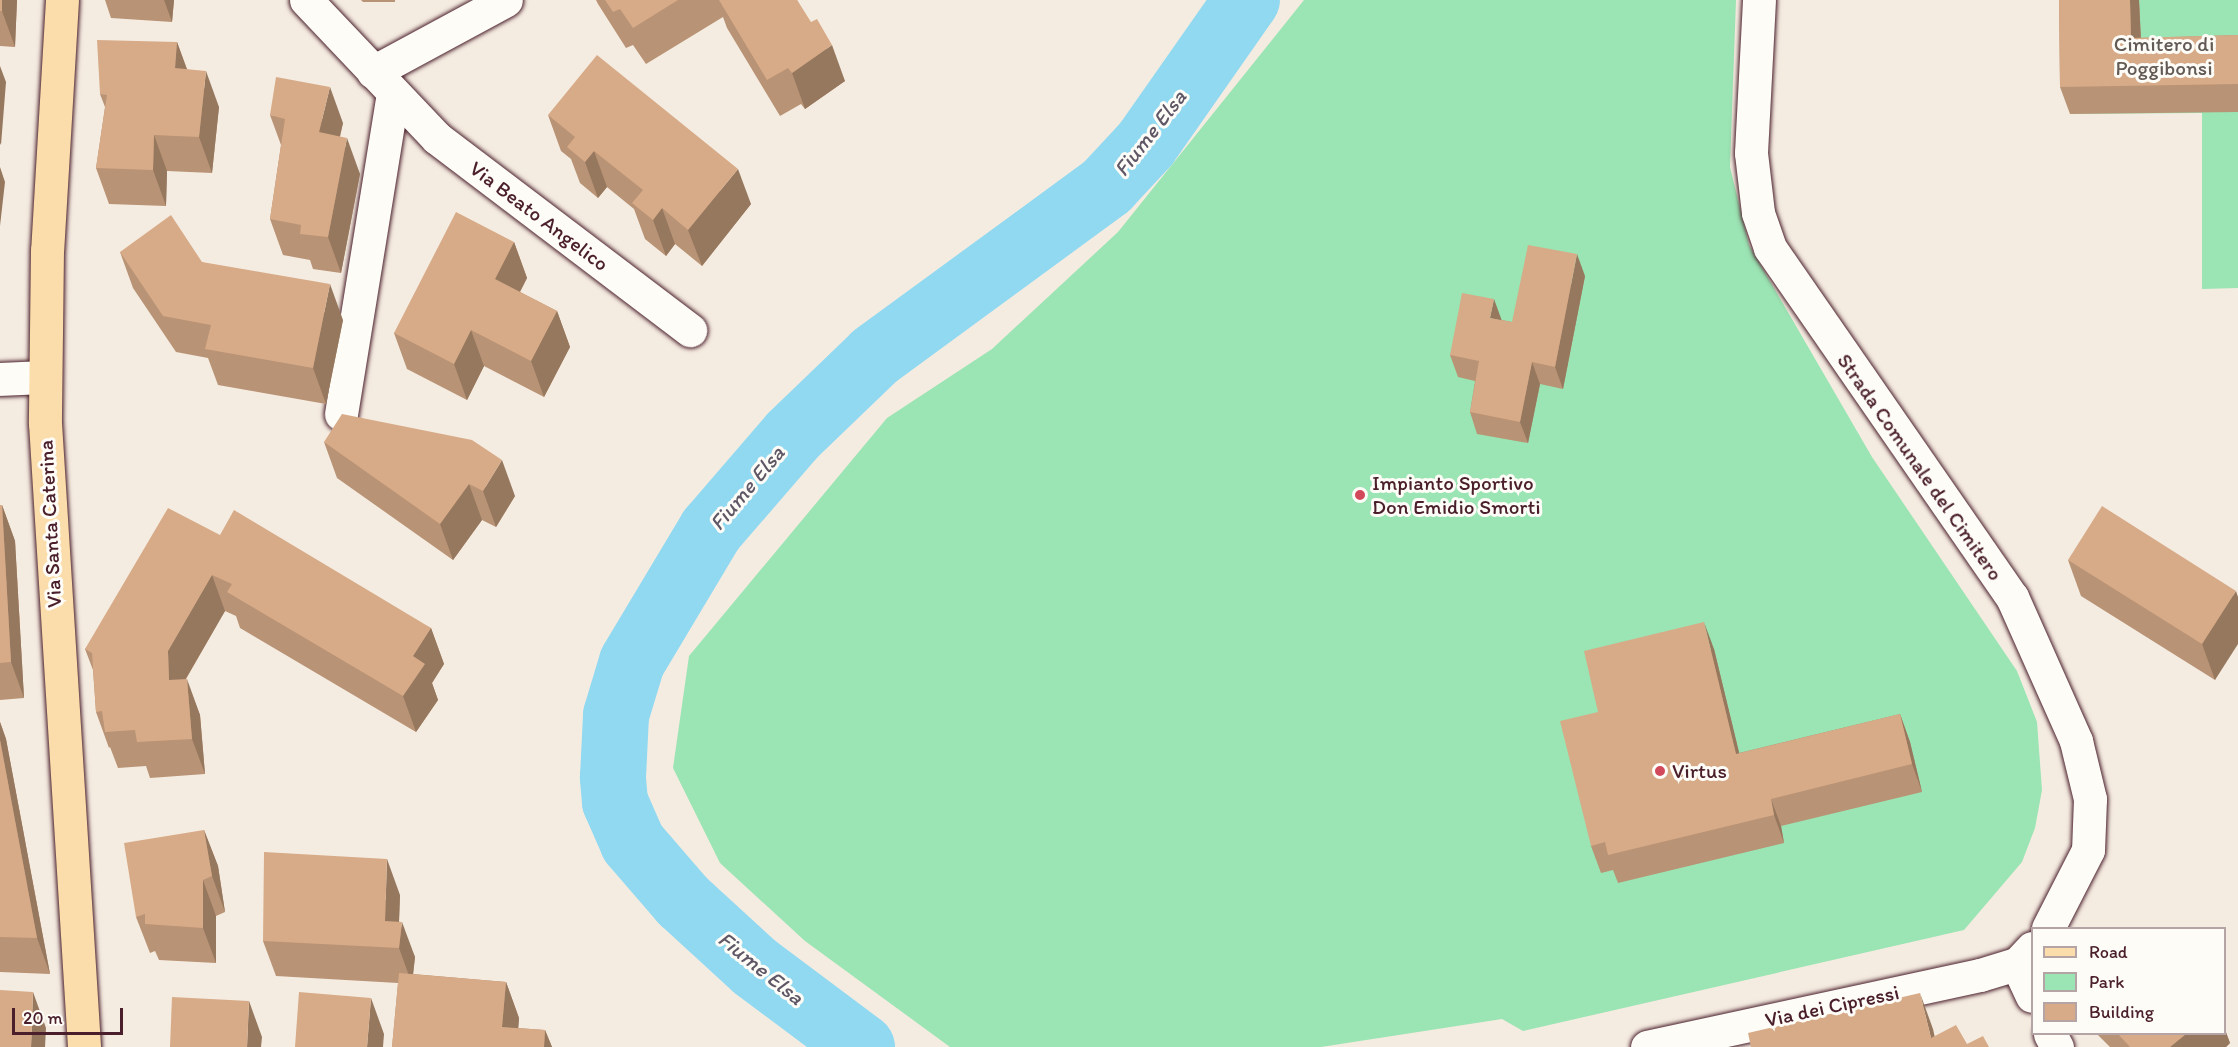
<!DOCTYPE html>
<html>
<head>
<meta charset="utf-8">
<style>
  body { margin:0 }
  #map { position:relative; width:2238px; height:1047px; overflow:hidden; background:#f5ece1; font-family:Itim,sans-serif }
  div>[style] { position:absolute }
  .green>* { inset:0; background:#9be4b3 }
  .river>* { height:66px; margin:-33px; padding:0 33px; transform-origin:33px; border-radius:33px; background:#90d9f1 }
  .roads { filter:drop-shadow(0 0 2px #4a1f2b) drop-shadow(0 0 2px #4a1f2b) }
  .minor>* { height:33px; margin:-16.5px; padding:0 16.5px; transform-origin:16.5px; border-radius:16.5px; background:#fdfcf7 }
  .major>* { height:33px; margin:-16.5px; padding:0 16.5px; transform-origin:16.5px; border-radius:16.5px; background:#faddab }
  .wall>* { inset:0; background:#b99375 }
  .shaded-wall>* { inset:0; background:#96785f }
  .building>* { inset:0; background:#d7ab88 }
  .dots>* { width:16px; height:16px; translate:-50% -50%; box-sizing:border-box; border:3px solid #fdfcf7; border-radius:50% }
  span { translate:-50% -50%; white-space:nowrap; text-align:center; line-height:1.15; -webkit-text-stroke:6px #fdfcf7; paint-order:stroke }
  .park-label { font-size:21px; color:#625a54 }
  .street-label { font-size:21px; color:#4a1f2b }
  .poi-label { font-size:21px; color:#4a1f2b }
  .left { translate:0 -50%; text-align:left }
  .water-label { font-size:22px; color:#5f5766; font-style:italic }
  .legend { position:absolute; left:2031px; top:927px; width:195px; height:108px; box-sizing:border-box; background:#fdfcf7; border:2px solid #b5a4a5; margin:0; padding:8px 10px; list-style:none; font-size:18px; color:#4a1f2b }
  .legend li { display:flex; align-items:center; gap:12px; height:30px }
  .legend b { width:30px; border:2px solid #b5a4a5 }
  .scale { position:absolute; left:12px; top:1008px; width:111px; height:27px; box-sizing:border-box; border:3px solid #4a1f2b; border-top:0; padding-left:8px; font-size:18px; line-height:21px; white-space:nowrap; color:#4a1f2b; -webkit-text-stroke:4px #fdfcf7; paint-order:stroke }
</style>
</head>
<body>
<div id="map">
  <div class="green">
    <i style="clip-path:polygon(1304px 0,1736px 0,1730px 167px,1749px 245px,1872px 457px,2017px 671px,2037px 722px,2042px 790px,2035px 828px,2022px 862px,1964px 930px,1523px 1031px,1502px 1019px,1321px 1047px,950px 1047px,805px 941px,720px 863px,673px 768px,689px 656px,887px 418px,992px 349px,1118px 232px)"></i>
    <i style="clip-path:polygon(2068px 0,2238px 0,2238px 288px,2202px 289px,2202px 113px,2070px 114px)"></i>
  </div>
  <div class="river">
    <i style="left:862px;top:1047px;width:134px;rotate:-143.2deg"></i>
    <i style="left:755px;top:967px;width:98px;rotate:-137.5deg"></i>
    <i style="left:683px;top:901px;width:77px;rotate:-130.8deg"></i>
    <i style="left:633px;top:843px;width:45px;rotate:-113.7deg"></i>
    <i style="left:615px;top:802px;width:25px;rotate:-95deg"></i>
    <i style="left:613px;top:777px;width:62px;rotate:-87.2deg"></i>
    <i style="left:616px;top:715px;width:55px;rotate:-73.2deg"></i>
    <i style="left:632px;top:662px;width:154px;rotate:-59.1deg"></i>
    <i style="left:711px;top:530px;width:124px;rotate:-49.2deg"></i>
    <i style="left:792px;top:436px;width:115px;rotate:-43.9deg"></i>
    <i style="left:875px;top:356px;width:288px;rotate:-36.2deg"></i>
    <i style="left:1107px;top:186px;width:57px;rotate:-47.1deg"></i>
    <i style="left:1146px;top:144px;width:176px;rotate:-55deg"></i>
  </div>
  <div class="roads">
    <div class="minor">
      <i style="left:306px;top:0;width:190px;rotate:46.5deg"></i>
      <i style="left:437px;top:138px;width:318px;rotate:37.2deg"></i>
      <i style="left:1759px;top:0;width:153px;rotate:93deg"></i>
      <i style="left:1751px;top:153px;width:60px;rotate:83.3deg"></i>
      <i style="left:1758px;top:213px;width:37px;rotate:71deg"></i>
      <i style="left:1770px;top:248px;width:425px;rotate:55.3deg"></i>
      <i style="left:2012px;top:597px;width:158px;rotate:66deg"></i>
      <i style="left:2076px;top:741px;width:60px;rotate:76.4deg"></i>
      <i style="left:2090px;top:799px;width:51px;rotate:92.2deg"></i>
      <i style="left:2088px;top:850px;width:88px;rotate:117.1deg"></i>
      <i style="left:373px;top:72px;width:151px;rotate:-28.4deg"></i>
      <i style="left:0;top:379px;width:44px;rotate:-2.6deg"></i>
      <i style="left:341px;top:414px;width:324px;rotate:-80.8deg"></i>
      <i style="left:2017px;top:964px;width:35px;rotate:65deg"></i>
      <i style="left:2050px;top:1034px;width:15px;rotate:62deg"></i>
      <i style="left:1647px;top:1047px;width:341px;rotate:-12.2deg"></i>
      <i style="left:1980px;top:975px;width:39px;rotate:-17deg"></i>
      <i style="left:2017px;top:964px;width:22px;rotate:-47deg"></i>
    </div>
    <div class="major">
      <i style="left:62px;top:0;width:250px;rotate:93.4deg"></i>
      <i style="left:47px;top:250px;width:173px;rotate:90.7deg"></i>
      <i style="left:45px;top:423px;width:625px;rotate:86.42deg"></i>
    </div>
  </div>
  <div class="wall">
    <i style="clip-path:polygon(0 0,17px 0,15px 47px,0 46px)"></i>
    <i style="clip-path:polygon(105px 0,174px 0,172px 22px,111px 18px)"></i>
    <i style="clip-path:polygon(361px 0,395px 0,395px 2px,363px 2px)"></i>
    <i style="clip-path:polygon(596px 0,797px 0,845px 81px,805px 109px,801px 104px,780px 116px,727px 28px,723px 17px,646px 64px,633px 45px,626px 48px,598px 4px)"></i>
    <i style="clip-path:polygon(2059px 0,2139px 0,2141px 38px,2238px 35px,2238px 112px,2070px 114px,2060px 87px)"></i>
    <i style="clip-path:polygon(177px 42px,187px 69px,219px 107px,212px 173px,167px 171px,166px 206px,109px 204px,96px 168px,105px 107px,100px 94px)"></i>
    <i style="clip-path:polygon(270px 115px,343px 123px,340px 137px,360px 174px,341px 273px,313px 269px,310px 260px,283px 255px,270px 219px,281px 145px)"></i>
    <i style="clip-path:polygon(548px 115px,751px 204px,702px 266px,675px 244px,666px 256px,645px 239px,634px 209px,607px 187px,598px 198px,580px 183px,571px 159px,561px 151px)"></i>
    <i style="clip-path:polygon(514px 242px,527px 278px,520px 292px,557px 311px,570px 347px,544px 397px,484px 366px,467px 400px,407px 369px,394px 333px)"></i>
    <i style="clip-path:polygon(120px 252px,202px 262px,343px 320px,326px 404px,218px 385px,208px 358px,176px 352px,133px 288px)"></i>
    <i style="clip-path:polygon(1585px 276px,1563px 389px,1540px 384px,1528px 443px,1477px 434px,1470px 412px,1475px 381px,1458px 377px,1450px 355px,1502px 320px,1512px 322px)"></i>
    <i style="clip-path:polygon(324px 442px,515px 496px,496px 527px,482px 520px,453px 560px,337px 478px)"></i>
    <i style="clip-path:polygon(0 505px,2px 505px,15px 541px,24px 698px,0 700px)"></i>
    <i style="clip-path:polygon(220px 535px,431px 628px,444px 664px,432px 683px,438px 700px,416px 732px,240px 628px,236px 616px,225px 611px,186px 679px,200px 715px,205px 774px,150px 778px,146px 766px,118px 768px,110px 747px,109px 748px,96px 712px,93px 670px,85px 649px)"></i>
    <i style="clip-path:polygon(2068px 560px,2238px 597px,2215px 680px,2081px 596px)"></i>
    <i style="clip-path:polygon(1714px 649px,1739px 753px,1900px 714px,1910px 742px,1922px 792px,1781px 826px,1784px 843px,1618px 883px,1613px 870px,1601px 873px,1591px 846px,1598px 712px)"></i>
    <i style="clip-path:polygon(0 722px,6px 739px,50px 974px,0 972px)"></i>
    <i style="clip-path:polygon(204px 830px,218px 866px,225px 912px,216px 916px,216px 963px,159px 960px,155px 951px,150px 953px,136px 917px)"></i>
    <i style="clip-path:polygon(400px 895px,399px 921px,415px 957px,413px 974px,506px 982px,519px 1018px,518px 1028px,545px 1030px,552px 1047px,392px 1047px,398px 983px,276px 976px,263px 941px)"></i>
    <i style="clip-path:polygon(2224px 1027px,2230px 1043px,2226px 1047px,2110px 1047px,2097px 1034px,2224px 1034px)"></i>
  </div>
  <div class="shaded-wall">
    <i style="clip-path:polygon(2px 0,17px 0,15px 47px,2px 11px)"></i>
    <i style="clip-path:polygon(164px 0,174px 0,172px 22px)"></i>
    <i style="clip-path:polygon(2130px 0,2139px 0,2142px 65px,2131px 38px)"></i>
    <i style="clip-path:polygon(177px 42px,190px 78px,175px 68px)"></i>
    <i style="clip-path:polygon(832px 45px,845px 81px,805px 109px,792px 73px)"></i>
    <i style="clip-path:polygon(0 66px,6px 82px,1px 145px,0 143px)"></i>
    <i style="clip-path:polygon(206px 71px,219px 107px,212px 173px,199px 137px)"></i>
    <i style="clip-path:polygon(330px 87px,343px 123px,332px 168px,319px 132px)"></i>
    <i style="clip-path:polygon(154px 135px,167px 171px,166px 206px,153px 170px)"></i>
    <i style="clip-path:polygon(347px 138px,360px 174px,341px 273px,328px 237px)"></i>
    <i style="clip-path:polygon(594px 151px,607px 187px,598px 198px,585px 162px)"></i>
    <i style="clip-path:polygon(0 167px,5px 182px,0 226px)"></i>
    <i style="clip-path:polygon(738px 169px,751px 204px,702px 266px,688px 230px)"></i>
    <i style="clip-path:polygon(662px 208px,675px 244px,666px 256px,653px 220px)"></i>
    <i style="clip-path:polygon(514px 242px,527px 278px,508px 315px,495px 279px)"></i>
    <i style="clip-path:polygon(1577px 254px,1585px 276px,1563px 389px,1555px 367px)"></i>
    <i style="clip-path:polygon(330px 284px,343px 320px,326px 404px,313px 368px)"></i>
    <i style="clip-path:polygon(1494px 299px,1502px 321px,1490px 318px)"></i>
    <i style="clip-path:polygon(557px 311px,570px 347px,544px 397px,531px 361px)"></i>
    <i style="clip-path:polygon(471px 330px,484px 366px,467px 400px,454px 364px)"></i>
    <i style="clip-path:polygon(1532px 362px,1540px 384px,1528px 443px,1520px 422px)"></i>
    <i style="clip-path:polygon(502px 460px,515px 496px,496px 527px,483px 491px)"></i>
    <i style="clip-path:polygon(469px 484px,482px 520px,453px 560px,440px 524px)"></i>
    <i style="clip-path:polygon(2px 505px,15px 541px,24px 698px,11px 662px)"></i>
    <i style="clip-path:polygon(212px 575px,225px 611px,181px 687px,169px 680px,168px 651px)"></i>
    <i style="clip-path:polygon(2236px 591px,2238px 597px,2238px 644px,2215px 680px,2202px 644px)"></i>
    <i style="clip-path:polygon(1704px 622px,1714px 649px,1746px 781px,1736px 754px)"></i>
    <i style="clip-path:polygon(431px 628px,444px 664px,432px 683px,438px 700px,416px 732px,403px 696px,413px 656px)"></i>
    <i style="clip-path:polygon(187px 679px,200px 715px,205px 774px,192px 739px)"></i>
    <i style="clip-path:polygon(1900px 714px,1910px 742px,1922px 792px,1912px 764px)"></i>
    <i style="clip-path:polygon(0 722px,6px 739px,50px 974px,37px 938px,0 740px)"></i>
    <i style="clip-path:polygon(1771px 799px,1781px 826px,1784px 843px,1774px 815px)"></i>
    <i style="clip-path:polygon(204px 830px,218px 866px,225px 912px,212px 876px)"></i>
    <i style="clip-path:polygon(387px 859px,400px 895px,398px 948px,385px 921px)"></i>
    <i style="clip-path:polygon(203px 880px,216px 916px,216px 963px,203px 928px)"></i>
    <i style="clip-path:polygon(402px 922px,415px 957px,412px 984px,399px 948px)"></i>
    <i style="clip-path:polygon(506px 982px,519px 1018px,517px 1047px,502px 1027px)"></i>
    <i style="clip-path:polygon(33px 992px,46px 1028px,45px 1047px,31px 1047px)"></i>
    <i style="clip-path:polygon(1920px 993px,1933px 1029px,1937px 1047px,1931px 1038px)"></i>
    <i style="clip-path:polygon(371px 998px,384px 1034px,383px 1047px,367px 1047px)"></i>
    <i style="clip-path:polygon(249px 1001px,262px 1037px,261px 1047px,247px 1047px)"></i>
    <i style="clip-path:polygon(2224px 1027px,2230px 1043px,2226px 1047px,2170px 1047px,2186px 1034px,2224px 1034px)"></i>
    <i style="clip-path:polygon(545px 1030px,552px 1047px,544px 1047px)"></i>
  </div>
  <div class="building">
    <i style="clip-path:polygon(0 0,2px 0,2px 11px,0 11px)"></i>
    <i style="clip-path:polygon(605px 0,678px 0,633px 28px,620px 9px,613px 12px)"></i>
    <i style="clip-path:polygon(719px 0,797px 0,811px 22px,817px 19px,832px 45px,792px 73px,788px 68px,767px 80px)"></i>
    <i style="clip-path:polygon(2059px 0,2130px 0,2131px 38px,2238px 35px,2238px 84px,2060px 87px)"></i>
    <i style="clip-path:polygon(97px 40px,177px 42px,175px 68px,206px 71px,199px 137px,154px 135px,153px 170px,96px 168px,107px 95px,100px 94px)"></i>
    <i style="clip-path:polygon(597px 55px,738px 169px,688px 230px,662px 208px,653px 220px,632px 203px,643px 190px,594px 151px,585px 162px,567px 147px,575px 137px,548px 115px)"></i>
    <i style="clip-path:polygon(276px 77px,330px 87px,319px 132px,347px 138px,328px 237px,300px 234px,301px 225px,270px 219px,285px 119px,270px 115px)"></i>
    <i style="clip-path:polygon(456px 212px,514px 242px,495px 279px,557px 311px,531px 361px,471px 330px,454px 364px,394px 333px)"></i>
    <i style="clip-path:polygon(171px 215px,202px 262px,330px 284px,313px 368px,205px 349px,211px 325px,163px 316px,120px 252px)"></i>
    <i style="clip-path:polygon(1528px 245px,1577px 254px,1555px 367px,1532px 362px,1520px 422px,1470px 412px,1479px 361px,1450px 355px,1462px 293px,1494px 299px,1490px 318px,1512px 322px)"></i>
    <i style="clip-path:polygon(342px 414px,472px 440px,502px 460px,483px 491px,469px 484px,440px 524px,324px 442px)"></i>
    <i style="clip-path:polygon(0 505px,2px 505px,11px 662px,0 663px)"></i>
    <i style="clip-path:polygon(2102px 506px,2236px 591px,2202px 644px,2068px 560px)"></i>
    <i style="clip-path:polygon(168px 508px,220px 535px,234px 510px,431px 628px,413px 656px,425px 664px,403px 696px,227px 592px,232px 584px,212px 575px,168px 651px,169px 680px,187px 679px,192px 739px,137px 742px,135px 730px,105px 732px,102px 711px,96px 712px,92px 653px,85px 649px)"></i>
    <i style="clip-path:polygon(1704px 622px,1736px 754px,1900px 714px,1912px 764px,1771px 799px,1774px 815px,1608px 855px,1605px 842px,1591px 846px,1560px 721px,1598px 712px,1584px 651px)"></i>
    <i style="clip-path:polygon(0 740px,37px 938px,0 937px)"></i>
    <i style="clip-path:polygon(204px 830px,212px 876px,203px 880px,203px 928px,145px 924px,145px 914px,136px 917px,124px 843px)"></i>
    <i style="clip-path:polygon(264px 852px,387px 859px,385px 921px,402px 922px,399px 948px,263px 941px)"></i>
    <i style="clip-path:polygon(399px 973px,506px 982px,502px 1027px,545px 1030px,544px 1047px,392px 1047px)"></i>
    <i style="clip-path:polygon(0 990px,33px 992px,31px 1047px,0 1047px)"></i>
    <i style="clip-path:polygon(299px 992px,371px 998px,367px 1047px,295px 1047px)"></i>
    <i style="clip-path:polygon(1920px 993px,1931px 1038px,1956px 1025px,1967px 1044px,1983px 1036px,1989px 1047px,1751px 1047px,1748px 1033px)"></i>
    <i style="clip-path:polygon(172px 997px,249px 1001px,247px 1047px,170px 1047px)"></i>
    <i style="clip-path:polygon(2118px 1034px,2186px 1034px,2170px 1047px,2130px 1047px)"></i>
  </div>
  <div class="dots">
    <i style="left:1360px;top:495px;background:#d1495b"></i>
    <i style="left:1660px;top:771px;background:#d1495b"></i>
  </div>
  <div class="park-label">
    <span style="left:2164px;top:56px">Cimitero di<br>Poggibonsi</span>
  </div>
  <div class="street-label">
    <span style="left:539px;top:216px;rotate:37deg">Via Beato Angelico</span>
    <span style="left:1920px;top:467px;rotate:55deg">Strada Comunale del Cimitero</span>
    <span style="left:50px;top:524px;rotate:-93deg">Via Santa Caterina</span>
    <span style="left:1832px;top:1006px;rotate:-12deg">Via dei Cipressi</span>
  </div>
  <div class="poi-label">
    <span class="left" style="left:1372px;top:495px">Impianto Sportivo<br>Don Emidio Smorti</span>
    <span class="left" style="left:1672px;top:771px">Virtus</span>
  </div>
  <div class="water-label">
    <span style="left:1150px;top:133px;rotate:-52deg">Fiume Elsa</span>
    <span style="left:747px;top:488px;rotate:-50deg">Fiume Elsa</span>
    <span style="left:761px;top:968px;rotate:39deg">Fiume Elsa</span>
  </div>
  <ul class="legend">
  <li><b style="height:8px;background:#faddab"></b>Road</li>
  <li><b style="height:16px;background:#9be4b3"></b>Park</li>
  <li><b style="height:16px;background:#d7ab88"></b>Building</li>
  </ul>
  <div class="scale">20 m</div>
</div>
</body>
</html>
